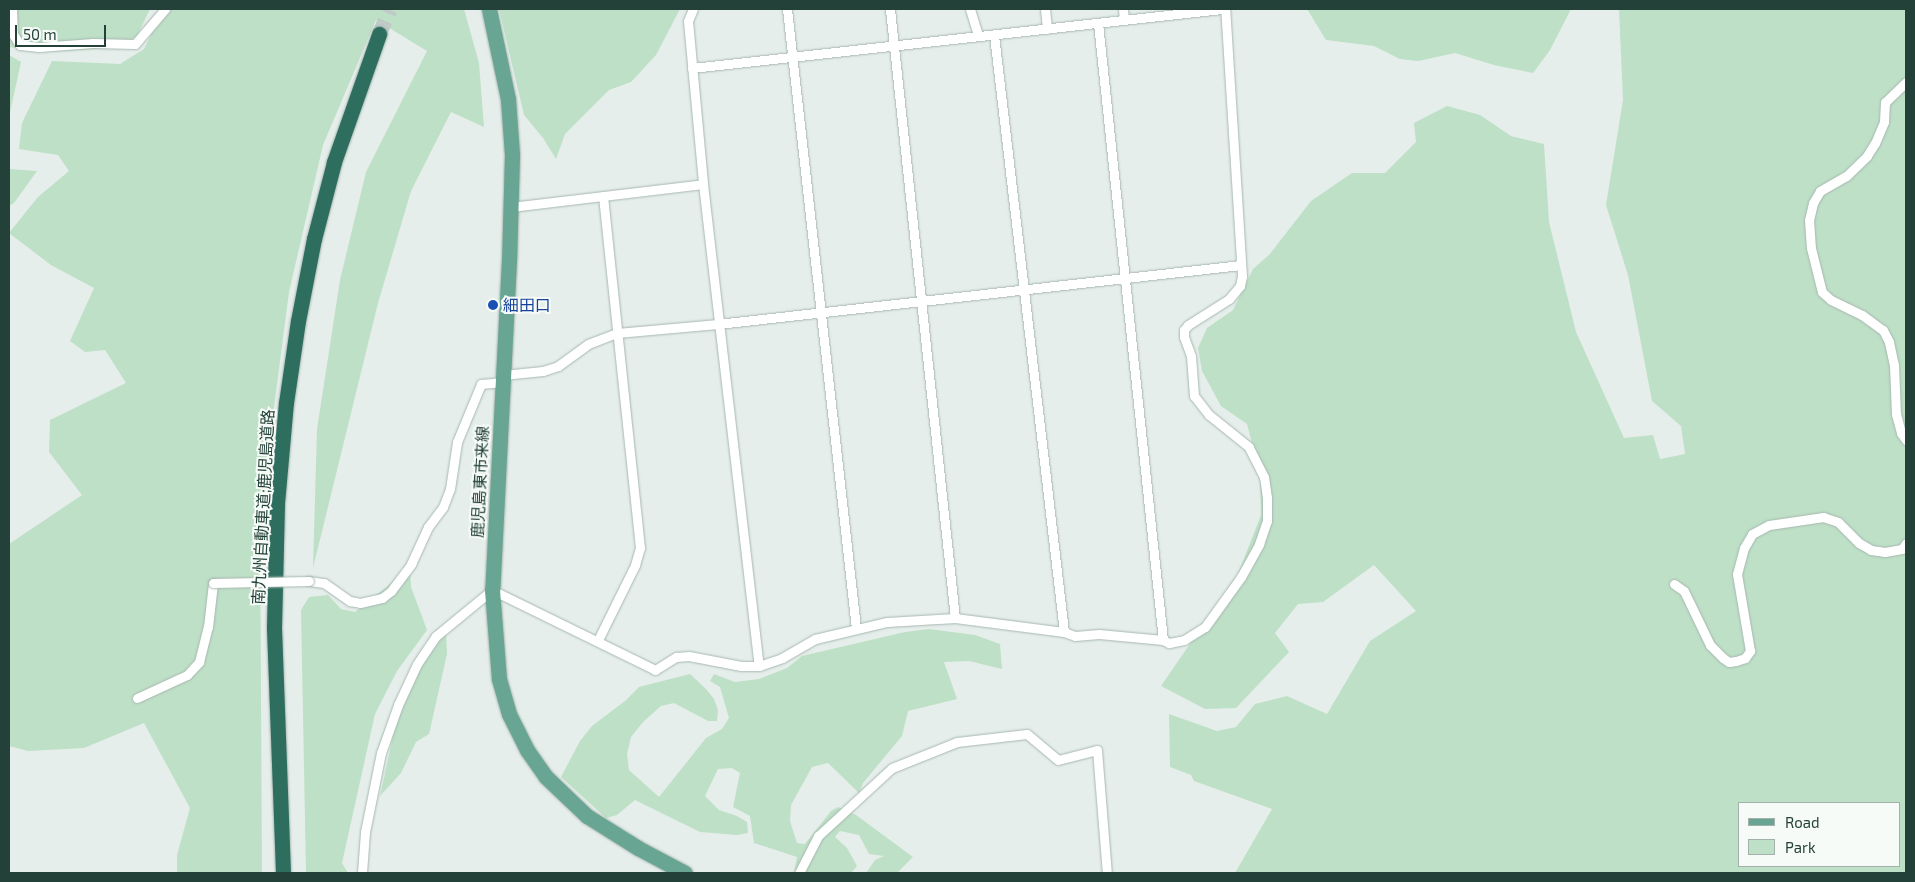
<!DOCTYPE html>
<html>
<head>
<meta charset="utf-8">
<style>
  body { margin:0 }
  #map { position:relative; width:1915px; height:882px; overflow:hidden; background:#e5eeea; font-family:"Exo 2","Noto Sans JP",sans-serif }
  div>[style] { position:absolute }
  .green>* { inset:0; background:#bee0c6 }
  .highway-tunnel>* { height:15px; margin-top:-7.5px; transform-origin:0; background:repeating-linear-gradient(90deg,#becbc6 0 15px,transparent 0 23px) }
  .roads { filter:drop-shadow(0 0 1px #a7b7b1) drop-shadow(0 0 1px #a7b7b1) }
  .street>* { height:9px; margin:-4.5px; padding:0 4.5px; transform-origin:4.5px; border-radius:4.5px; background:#fff }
  .primary>* { height:15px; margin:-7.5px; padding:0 7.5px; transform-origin:7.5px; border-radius:7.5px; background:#69a593 }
  .highway>* { height:15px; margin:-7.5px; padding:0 7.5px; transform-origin:7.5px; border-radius:7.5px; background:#2e6e5f }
  .bridges { filter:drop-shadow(0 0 1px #a7b7b1) drop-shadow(0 0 1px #a7b7b1) }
  .street-bridge>* { height:9px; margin:-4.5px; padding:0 4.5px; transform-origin:4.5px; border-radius:4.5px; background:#fff }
  .dots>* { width:14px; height:14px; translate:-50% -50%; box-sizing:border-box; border:2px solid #f6fbf8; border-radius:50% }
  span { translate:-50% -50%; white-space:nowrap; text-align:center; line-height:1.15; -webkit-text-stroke:4px #f6fbf8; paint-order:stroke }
  .transit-label { font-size:16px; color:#164399 }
  .left { translate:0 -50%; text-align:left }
  .street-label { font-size:16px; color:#234138 }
  .frame { position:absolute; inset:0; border:10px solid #234138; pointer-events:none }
  .legend { position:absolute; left:1738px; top:802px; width:162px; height:65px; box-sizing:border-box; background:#f6fbf8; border:1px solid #a2b1ab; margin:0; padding:6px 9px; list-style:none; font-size:15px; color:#234138 }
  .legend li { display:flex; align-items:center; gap:10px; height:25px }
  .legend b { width:25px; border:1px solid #a2b1ab }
  .scale { position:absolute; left:15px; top:25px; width:91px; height:22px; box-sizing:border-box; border:2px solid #234138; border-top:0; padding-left:6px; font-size:15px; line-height:18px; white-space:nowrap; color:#234138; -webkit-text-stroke:4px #f6fbf8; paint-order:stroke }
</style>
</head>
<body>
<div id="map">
  <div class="green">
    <i style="clip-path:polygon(9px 9px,150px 9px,137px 36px,118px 48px,42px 52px,9px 47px)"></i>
    <i style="clip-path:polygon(164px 9px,464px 9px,479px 63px,484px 127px,451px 112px,411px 191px,378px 303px,313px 568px,317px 429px,340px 280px,366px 172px,427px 51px,376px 20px,323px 145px,289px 292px,260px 515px,262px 873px,177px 873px,177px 855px,190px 808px,144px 723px,84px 748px,28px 751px,9px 746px,9px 544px,82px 495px,49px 452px,50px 420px,126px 383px,105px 350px,85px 352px,70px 341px,94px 288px,51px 265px,9px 233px,38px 197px,69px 171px,58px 155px,19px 149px,22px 123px,52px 61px,120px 64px,144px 49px)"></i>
    <i style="clip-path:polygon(499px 9px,680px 9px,656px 55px,631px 82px,609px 90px,565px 134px,556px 159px,543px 138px,524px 115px)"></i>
    <i style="clip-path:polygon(1307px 9px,1571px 9px,1550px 50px,1533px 73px,1494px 65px,1455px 53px,1418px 61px,1400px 59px,1374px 46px,1326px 40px)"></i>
    <i style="clip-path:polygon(evenodd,1619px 9px,1906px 9px,1906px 873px,1235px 873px,1272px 809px,1194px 781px,1191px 775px,1170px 767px,1169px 714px,1217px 731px,1236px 727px,1255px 704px,1287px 696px,1327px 714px,1370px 641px,1416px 611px,1374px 565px,1323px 602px,1298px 604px,1275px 633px,1289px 652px,1236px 708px,1205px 709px,1161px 686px,1238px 574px,1261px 515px,1260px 474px,1247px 424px,1221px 406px,1202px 371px,1198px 348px,1207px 328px,1233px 310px,1253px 269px,1269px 255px,1311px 201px,1352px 173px,1385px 173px,1416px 142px,1414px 123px,1447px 106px,1480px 115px,1511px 136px,1544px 144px,1549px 222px,1576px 332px,1624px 438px,1653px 435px,1660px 459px,1685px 454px,1681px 426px,1652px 401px,1628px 275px,1606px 205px,1623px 100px,1619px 9px,1739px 803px,1899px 803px,1899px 866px,1739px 866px,1739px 803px)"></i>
    <i style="clip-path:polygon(9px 55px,21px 62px,9px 117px)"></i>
    <i style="clip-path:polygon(9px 169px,37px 171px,14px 203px,9px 206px)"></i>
    <i style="clip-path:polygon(410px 568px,411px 587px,427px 630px,397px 671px,375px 714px,342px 863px,348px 873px,306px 873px,301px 610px,309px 597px,328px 595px,341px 609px,355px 612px)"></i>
    <i style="clip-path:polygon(929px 629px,975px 635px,1000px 644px,1002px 669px,969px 661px,944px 662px,957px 699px,908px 711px,902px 736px,863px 783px,859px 793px,828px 763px,812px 767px,791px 805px,790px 821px,797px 843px,805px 844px,831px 811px,838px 807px,856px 815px,913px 857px,897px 873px,866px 873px,875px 860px,884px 856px,869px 854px,859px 835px,840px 831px,835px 837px,847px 848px,857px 866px,851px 873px,794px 873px,797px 857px,754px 843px,750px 816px,733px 807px,740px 773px,732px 768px,718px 769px,705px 796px,719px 810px,737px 816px,747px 822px,748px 833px,737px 835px,700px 832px,635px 800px,617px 815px,606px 818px,561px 777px,580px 741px,592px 726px,625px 701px,639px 687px,690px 674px,706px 689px,714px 699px,718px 710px,717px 721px,708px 721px,674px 703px,661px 706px,643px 722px,631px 737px,627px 754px,629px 770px,659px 797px,706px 738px,722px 729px,729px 718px,720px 687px,710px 681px,714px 674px,735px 682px,759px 679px,787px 668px,802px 656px,905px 632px)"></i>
    <i style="clip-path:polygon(446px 633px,447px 654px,429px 734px,416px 742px,401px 773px,380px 796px,397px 718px,421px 662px)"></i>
  </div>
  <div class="highway-tunnel">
    <i style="left:379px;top:34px;width:27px;rotate:-66deg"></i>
  </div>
  <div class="roads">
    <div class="street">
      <i style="left:12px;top:9px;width:25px;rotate:88deg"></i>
      <i style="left:13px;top:34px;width:13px;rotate:58deg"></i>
      <i style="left:20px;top:45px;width:19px;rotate:6deg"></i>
      <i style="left:39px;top:47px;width:54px;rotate:-4.2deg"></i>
      <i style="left:93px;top:43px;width:42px;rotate:1.4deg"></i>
      <i style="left:135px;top:44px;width:46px;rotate:-49.4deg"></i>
      <i style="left:693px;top:9px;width:13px;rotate:113deg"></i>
      <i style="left:688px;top:21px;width:164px;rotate:84.7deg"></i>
      <i style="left:703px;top:184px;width:485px;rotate:83.4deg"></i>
      <i style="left:787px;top:9px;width:623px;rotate:83.64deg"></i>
      <i style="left:890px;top:9px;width:612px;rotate:83.91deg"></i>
      <i style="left:970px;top:9px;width:28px;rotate:73deg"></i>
      <i style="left:1045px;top:9px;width:20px;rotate:84deg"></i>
      <i style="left:1123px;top:9px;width:11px;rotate:85deg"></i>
      <i style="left:1098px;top:23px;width:620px;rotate:83.99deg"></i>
      <i style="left:994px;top:35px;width:601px;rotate:83.31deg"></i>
      <i style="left:692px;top:68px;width:533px;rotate:-6.35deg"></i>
      <i style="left:1906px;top:82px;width:29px;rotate:136deg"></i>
      <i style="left:1885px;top:102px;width:20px;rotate:93deg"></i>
      <i style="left:1884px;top:122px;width:23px;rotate:113deg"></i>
      <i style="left:1875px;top:143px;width:15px;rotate:122deg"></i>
      <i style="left:1867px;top:156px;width:29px;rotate:136deg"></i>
      <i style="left:1846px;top:176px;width:30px;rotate:150deg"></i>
      <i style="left:1820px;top:191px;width:14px;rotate:120deg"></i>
      <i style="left:1813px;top:203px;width:17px;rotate:103deg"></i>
      <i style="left:1809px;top:220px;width:28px;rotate:86deg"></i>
      <i style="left:1811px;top:248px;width:45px;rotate:76deg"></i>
      <i style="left:1822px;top:292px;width:12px;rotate:42deg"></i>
      <i style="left:1831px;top:300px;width:34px;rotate:26deg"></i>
      <i style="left:1862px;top:315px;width:26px;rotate:36deg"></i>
      <i style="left:1883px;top:330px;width:13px;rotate:63deg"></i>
      <i style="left:1889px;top:342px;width:24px;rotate:78deg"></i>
      <i style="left:1894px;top:365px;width:49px;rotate:87.7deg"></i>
      <i style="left:1896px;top:414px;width:20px;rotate:75deg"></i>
      <i style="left:1901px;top:433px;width:9px;rotate:54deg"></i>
      <i style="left:511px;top:207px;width:193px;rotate:-6.8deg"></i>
      <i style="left:503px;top:375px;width:40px;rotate:-5.7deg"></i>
      <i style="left:543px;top:371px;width:16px;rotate:-18deg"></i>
      <i style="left:558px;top:366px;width:37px;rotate:-36deg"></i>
      <i style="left:588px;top:344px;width:31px;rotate:-21deg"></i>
      <i style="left:617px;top:333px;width:101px;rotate:-5.1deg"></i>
      <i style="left:718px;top:324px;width:526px;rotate:-6.44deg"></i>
      <i style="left:309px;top:581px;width:15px;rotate:8deg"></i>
      <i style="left:324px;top:583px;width:32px;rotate:35deg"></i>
      <i style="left:350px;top:601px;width:10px;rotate:11deg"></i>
      <i style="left:360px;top:603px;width:23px;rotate:-13deg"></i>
      <i style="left:382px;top:598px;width:11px;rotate:-38deg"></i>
      <i style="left:391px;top:591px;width:34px;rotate:-53deg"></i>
      <i style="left:411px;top:564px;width:41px;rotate:-65.3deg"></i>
      <i style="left:428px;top:527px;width:25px;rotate:-53deg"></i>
      <i style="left:443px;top:507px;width:19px;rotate:-69deg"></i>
      <i style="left:450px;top:489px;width:48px;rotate:-81.5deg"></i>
      <i style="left:457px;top:442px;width:63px;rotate:-67.5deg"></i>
      <i style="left:481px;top:384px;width:22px;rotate:-5deg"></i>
      <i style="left:1674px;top:584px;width:12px;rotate:35deg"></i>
      <i style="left:1684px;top:591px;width:60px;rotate:64.3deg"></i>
      <i style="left:1710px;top:645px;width:18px;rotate:45deg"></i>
      <i style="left:1723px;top:658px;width:7px;rotate:34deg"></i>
      <i style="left:1729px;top:662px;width:7px;rotate:-8deg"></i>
      <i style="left:1736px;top:661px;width:9px;rotate:-18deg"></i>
      <i style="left:1745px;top:658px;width:9px;rotate:-54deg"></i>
      <i style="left:1750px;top:651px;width:78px;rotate:-99.6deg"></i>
      <i style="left:1737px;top:574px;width:27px;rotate:-75deg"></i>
      <i style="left:1744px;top:548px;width:16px;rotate:-60deg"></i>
      <i style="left:1752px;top:534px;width:19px;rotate:-28deg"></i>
      <i style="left:1769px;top:525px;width:55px;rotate:-8.4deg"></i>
      <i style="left:1823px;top:517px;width:16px;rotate:18deg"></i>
      <i style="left:1838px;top:522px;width:30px;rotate:45deg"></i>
      <i style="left:1859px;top:543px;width:14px;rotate:30deg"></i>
      <i style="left:1871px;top:550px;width:14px;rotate:8deg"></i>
      <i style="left:1885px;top:552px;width:17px;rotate:-10deg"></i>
      <i style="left:1902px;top:549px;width:7px;rotate:-56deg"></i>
      <i style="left:598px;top:640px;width:84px;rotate:-63.7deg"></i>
      <i style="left:635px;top:565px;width:18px;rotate:-74deg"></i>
      <i style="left:640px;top:548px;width:354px;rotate:-96deg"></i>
      <i style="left:137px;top:698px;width:55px;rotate:-24.7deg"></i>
      <i style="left:187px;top:675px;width:18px;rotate:-47deg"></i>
      <i style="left:199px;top:662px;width:36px;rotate:-76deg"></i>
      <i style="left:208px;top:627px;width:44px;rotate:-83.5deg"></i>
      <i style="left:362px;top:873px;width:41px;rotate:-85.8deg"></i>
      <i style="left:365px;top:832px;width:81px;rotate:-78.6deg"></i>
      <i style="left:381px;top:753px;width:51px;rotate:-70.5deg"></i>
      <i style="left:398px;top:705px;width:45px;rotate:-65.1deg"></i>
      <i style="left:417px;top:664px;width:34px;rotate:-56deg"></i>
      <i style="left:436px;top:636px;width:72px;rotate:-39.4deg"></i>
      <i style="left:492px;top:590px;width:182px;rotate:26.1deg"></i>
      <i style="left:655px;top:670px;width:25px;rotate:-32deg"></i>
      <i style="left:676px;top:657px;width:13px;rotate:-4deg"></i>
      <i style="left:689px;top:656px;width:53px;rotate:10.9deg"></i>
      <i style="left:741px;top:666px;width:18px"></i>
      <i style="left:759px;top:666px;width:24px;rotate:-19deg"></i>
      <i style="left:782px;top:658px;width:38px;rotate:-30deg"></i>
      <i style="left:815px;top:639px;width:74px;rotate:-13.3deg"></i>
      <i style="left:887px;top:622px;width:68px;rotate:-3.4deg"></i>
      <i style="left:955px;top:618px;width:110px;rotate:7.3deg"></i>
      <i style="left:1064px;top:632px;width:12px;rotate:20deg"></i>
      <i style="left:1075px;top:636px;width:24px;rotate:-5deg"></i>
      <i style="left:1099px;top:634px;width:64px;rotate:5.4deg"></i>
      <i style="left:1163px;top:640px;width:7px;rotate:27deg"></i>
      <i style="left:1169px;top:643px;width:15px;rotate:-11deg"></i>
      <i style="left:1184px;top:640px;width:25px;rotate:-32deg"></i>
      <i style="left:1205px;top:627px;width:62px;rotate:-54.2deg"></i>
      <i style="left:1241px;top:577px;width:38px;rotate:-61deg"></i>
      <i style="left:1259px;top:544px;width:24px;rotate:-71deg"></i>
      <i style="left:1267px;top:521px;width:23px;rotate:-90deg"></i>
      <i style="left:1267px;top:498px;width:21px;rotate:-98deg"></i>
      <i style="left:1264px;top:477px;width:34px;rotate:-117deg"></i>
      <i style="left:1249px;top:447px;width:51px;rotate:-141.3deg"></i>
      <i style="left:1209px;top:415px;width:24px;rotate:-128deg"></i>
      <i style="left:1194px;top:396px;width:40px;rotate:-94.3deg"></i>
      <i style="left:1191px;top:356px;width:20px;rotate:-110deg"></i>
      <i style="left:1184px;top:337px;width:7px;rotate:-90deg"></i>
      <i style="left:1184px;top:330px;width:6px;rotate:-51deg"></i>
      <i style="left:1188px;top:325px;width:49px;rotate:-32.4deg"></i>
      <i style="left:1229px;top:299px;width:17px;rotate:-50deg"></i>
      <i style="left:1240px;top:286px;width:10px;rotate:-79deg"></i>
      <i style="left:1242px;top:276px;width:268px;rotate:-93.6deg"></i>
      <i style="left:799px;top:873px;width:42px;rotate:-62.8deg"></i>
      <i style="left:818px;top:836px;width:100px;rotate:-42.6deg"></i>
      <i style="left:892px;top:768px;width:70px;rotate:-21.8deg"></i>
      <i style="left:957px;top:742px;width:70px;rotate:-6.5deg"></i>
      <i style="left:1027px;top:734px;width:40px;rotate:40deg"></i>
      <i style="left:1058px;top:760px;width:40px;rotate:-14.4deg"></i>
      <i style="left:1097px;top:750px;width:123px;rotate:85.4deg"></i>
    </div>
    <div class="primary">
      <i style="left:489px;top:9px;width:92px;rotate:78.1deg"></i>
      <i style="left:508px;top:99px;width:56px;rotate:85.9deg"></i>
      <i style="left:512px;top:155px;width:105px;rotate:91.6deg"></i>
      <i style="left:509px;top:260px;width:330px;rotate:92.9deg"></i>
      <i style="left:492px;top:590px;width:89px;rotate:85.5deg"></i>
      <i style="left:499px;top:679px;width:36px;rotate:74deg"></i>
      <i style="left:509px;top:714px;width:40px;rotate:63.4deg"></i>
      <i style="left:527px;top:750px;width:33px;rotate:55deg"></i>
      <i style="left:546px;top:777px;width:57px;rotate:43.6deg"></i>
      <i style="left:587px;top:816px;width:60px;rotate:32.1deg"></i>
      <i style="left:638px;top:848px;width:53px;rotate:28deg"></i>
    </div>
    <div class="highway">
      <i style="left:283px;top:873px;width:246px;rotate:-92.1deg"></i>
      <i style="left:274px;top:627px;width:124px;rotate:-88.6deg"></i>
      <i style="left:277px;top:503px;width:100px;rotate:-84.9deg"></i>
      <i style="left:286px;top:403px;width:83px;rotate:-81.7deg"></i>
      <i style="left:298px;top:321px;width:84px;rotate:-79deg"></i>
      <i style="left:314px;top:239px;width:80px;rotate:-75.4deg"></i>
      <i style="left:334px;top:162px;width:136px;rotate:-70.6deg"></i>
    </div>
  </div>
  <div class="bridges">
    <div class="street-bridge">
      <i style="left:213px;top:583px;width:96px;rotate:-1.2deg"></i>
    </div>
  </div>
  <div class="dots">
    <i style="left:493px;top:305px;background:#1a4fb4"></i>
  </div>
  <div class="transit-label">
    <span class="left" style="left:503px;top:305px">細田口</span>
  </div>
  <div class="street-label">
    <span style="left:480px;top:482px;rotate:-87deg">鹿児島東市来線</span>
    <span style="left:263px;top:507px;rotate:-87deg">南九州自動車道;鹿児島道路</span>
  </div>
  <div class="frame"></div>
  <ul class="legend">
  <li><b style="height:6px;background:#69a593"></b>Road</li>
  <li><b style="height:14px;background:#bee0c6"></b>Park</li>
  </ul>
  <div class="scale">50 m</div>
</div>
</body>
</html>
